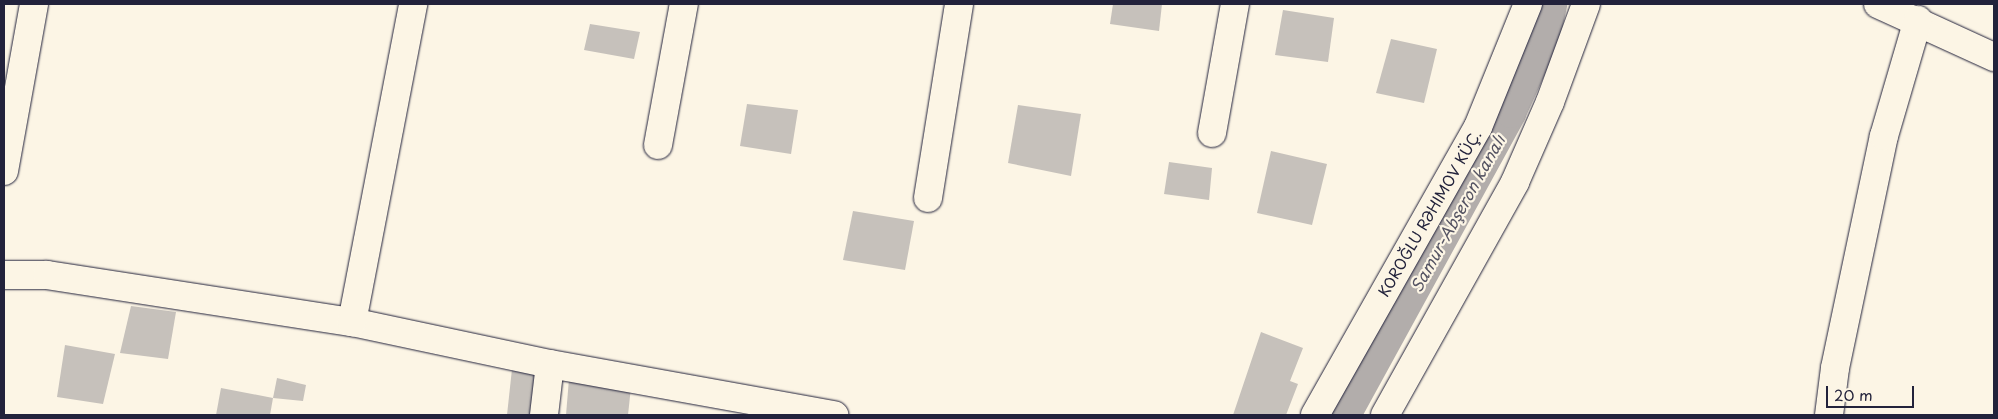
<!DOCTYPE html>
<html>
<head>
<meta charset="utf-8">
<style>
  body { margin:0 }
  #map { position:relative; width:1998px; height:419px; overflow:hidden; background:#fcf5e5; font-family:"Playpen Sans",sans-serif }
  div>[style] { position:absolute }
  .canal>* { height:30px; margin:-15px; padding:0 15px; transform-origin:15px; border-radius:15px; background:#b2adab }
  .building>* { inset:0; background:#c6c1bb }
  .roads { filter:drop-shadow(0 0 1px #22223b) drop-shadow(0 0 1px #22223b) }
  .minor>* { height:28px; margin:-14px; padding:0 14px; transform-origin:14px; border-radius:14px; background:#fcf5e5 }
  span { translate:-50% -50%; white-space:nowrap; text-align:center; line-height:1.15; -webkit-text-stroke:4.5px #fcf5e5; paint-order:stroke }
  .street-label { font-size:15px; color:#22223b }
  .water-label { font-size:16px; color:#545362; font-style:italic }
  .frame { position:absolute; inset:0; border:5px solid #22223b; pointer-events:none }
  .scale { position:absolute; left:1826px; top:386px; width:88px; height:22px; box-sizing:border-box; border:2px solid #22223b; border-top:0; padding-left:6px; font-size:15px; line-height:18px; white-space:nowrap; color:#22223b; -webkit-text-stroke:4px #fcf5e5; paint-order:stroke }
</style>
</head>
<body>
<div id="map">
  <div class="canal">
    <i style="left:1346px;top:415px;width:344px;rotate:-61.3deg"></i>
    <i style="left:1511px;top:113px;width:82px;rotate:-65.6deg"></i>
    <i style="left:1545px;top:38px;width:35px;rotate:-78deg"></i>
  </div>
  <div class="building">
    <i style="clip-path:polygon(1113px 4px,1162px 4px,1159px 31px,1110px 24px)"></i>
    <i style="clip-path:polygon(1283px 10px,1334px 18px,1328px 62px,1275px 55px)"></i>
    <i style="clip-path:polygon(590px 24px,640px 32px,634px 59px,584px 50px)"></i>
    <i style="clip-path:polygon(1391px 39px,1437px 49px,1424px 103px,1376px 93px)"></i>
    <i style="clip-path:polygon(747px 104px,798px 110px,791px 154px,740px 146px)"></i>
    <i style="clip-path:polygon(1018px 105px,1081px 114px,1071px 176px,1008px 163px)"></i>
    <i style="clip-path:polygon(1271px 151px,1327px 164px,1312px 225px,1257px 213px)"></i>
    <i style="clip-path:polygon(1169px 162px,1212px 168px,1209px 200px,1164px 194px)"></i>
    <i style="clip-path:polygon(853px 211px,914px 221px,905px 270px,843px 260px)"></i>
    <i style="clip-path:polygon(131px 306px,176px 312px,168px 359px,120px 353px)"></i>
    <i style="clip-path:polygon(1261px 332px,1303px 348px,1290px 381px,1298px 384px,1286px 415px,1233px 415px)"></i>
    <i style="clip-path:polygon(65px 345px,115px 354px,103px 404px,57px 397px)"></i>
    <i style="clip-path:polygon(512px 369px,543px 373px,537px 415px,507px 415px)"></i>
    <i style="clip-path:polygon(277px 378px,306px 385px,303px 401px,273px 398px)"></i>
    <i style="clip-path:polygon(569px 379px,631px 387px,628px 415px,566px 415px)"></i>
    <i style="clip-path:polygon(221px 388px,273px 398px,270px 415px,216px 415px)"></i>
  </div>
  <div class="roads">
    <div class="minor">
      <i style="left:1878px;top:4px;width:128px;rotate:24.6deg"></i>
      <i style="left:1212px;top:133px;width:131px;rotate:-79.9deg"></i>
      <i style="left:658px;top:145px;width:143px;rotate:-79.6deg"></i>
      <i style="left:4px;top:171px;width:170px;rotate:-79.8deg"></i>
      <i style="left:928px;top:198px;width:196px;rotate:-80.9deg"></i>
      <i style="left:4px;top:275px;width:43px"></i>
      <i style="left:47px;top:275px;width:309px;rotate:8.8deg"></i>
      <i style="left:352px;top:322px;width:202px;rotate:12deg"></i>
      <i style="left:550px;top:364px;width:289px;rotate:10.2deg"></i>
      <i style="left:352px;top:322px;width:324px;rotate:-79.1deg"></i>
      <i style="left:544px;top:415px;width:51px;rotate:-83.3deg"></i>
      <i style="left:1315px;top:415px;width:331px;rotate:-60.5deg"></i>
      <i style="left:1478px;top:127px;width:133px;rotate:-67.9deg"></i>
      <i style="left:1385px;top:415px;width:267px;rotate:-60.8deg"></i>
      <i style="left:1515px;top:182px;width:87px;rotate:-66.4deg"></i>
      <i style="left:1550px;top:102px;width:104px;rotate:-69.8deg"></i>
      <i style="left:1829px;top:415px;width:47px;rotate:-82.7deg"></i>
      <i style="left:1835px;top:368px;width:237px;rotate:-78.1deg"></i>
      <i style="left:1884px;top:136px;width:121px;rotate:-73.7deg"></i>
    </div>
  </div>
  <div class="street-label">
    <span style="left:1429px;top:213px;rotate:-60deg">KOROĞLU RƏHIMOV KÜÇ.</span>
  </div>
  <div class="water-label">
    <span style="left:1457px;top:213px;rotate:-61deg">Samur-Abşeron kanalı</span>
  </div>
  <div class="frame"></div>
  <div class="scale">20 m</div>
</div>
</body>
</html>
